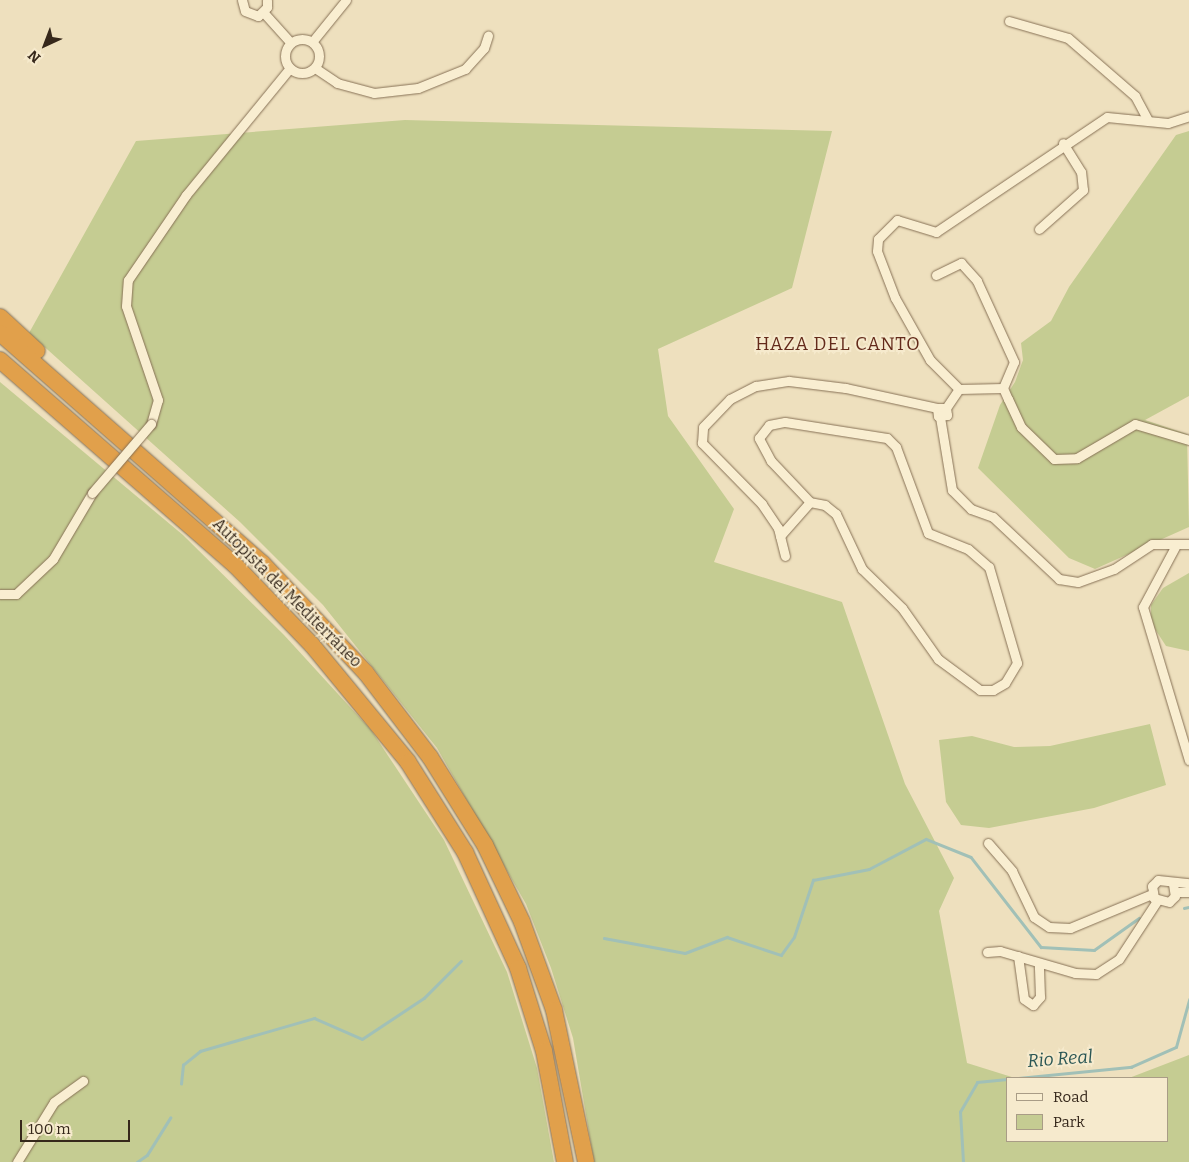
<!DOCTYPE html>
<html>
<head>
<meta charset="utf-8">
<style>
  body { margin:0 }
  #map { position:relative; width:1189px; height:1162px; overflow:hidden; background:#eee0be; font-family:Bitter,serif }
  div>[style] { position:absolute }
  .green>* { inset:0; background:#c5cc92 }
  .stream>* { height:2.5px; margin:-1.25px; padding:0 1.25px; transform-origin:1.25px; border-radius:1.25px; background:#a1c0b7 }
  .roads { filter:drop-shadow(0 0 1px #877156) drop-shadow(0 0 1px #877156) }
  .street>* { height:9px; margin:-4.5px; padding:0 4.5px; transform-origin:4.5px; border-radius:4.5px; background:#f9eed1 }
  .street>.ring { margin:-4.5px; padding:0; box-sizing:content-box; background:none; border:9px solid #f9eed1; border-radius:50% }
  .highway>* { height:16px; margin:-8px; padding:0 8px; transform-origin:8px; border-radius:8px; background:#e1a04b }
  .bridges { filter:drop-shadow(0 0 1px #877156) drop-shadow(0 0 1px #877156) }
  .street-bridge>* { height:9px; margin:-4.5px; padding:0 4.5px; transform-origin:4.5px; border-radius:4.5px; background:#f9eed1 }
  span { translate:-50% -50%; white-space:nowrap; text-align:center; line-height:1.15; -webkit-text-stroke:4px #f6eacd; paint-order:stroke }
  .street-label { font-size:16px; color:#36281b }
  .neighbourhood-label { font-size:18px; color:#632a1a; letter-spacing:1px }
  .water-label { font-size:18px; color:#2a5654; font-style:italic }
  .legend { position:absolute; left:1006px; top:1077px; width:162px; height:65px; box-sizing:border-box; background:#f6eacd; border:1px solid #a99c86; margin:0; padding:6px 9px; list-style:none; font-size:15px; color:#36281b }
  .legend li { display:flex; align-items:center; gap:10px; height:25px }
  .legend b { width:25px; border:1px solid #a99c86 }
  .north { position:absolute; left:20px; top:20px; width:50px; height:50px; -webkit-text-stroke:4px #f6eacd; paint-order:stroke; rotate:223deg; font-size:14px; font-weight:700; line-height:20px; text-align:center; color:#36281b }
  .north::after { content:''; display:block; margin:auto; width:18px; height:22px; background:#36281b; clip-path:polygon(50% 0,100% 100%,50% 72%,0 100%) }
  .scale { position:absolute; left:20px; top:1120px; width:110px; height:22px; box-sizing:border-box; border:2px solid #36281b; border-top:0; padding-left:6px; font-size:15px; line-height:18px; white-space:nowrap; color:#36281b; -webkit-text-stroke:4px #f6eacd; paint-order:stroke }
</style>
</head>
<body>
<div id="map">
  <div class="green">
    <i style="clip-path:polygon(405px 120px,832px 131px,792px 288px,658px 349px,668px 416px,734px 509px,714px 562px,842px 602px,905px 784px,954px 878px,939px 911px,967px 1063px,1015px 1078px,1008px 1078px,1008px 1141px,1168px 1141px,1168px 1078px,1129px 1078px,1189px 1055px,1189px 1162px,594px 1162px,573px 1038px,551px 968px,526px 904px,437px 748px,323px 605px,240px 522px,29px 333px,136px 141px)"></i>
    <i style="clip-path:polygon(1189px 131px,1189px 396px,1145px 420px,1187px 434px,1189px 527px,1095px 569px,1069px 558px,978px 468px,1000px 405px,1015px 382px,1023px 360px,1021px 343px,1051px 321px,1069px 287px,1176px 135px)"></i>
    <i style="clip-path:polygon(0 382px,183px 535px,284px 635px,371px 730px,444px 840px,507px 972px,537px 1068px,554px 1162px,0 1162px)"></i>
    <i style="clip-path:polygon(1189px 573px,1189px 651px,1166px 646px,1151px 623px,1151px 605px,1163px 588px)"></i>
    <i style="clip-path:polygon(1150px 724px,1166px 785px,1094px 808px,989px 828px,961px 825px,946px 802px,939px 740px,972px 736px,1014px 747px,1050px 746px)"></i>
  </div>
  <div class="stream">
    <i style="left:1184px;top:908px;width:5px;rotate:-11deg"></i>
    <i style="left:604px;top:938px;width:82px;rotate:10.5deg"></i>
    <i style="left:685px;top:953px;width:45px;rotate:-20.9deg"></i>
    <i style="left:727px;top:937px;width:57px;rotate:18.4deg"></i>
    <i style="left:781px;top:955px;width:22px;rotate:-54deg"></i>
    <i style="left:794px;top:937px;width:60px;rotate:-71.6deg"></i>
    <i style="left:813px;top:880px;width:57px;rotate:-11.1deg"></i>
    <i style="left:869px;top:869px;width:64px;rotate:-27.8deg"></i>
    <i style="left:926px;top:839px;width:48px;rotate:21.8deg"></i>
    <i style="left:971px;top:857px;width:114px;rotate:52.1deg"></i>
    <i style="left:1041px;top:947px;width:53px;rotate:3.2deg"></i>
    <i style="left:1094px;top:950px;width:55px;rotate:-35.4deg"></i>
    <i style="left:181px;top:1084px;width:19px;rotate:-84deg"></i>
    <i style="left:183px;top:1065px;width:22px;rotate:-39deg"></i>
    <i style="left:200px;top:1051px;width:119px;rotate:-16.1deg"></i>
    <i style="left:314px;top:1018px;width:52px;rotate:23.6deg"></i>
    <i style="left:362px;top:1039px;width:74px;rotate:-33.5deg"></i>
    <i style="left:424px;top:998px;width:52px;rotate:-45deg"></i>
    <i style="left:137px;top:1162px;width:12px;rotate:-35deg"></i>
    <i style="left:147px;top:1155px;width:44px;rotate:-58.1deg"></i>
    <i style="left:963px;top:1162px;width:50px;rotate:-93.4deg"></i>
    <i style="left:960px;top:1112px;width:34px;rotate:-60deg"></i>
    <i style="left:977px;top:1082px;width:155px;rotate:-5.6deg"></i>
    <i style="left:1131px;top:1067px;width:49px;rotate:-24deg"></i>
    <i style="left:1176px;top:1047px;width:49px;rotate:-74.5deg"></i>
  </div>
  <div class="roads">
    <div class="street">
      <i style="left:242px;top:0;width:11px;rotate:75deg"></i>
      <i style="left:245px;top:11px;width:14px;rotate:21deg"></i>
      <i style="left:258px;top:16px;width:13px;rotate:-45deg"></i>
      <i style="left:267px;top:7px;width:7px;rotate:-90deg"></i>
      <i style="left:264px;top:13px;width:40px;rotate:48deg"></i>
      <i style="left:1009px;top:21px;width:61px;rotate:16.1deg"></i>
      <i style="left:1068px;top:38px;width:89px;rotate:40.9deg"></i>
      <i style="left:1135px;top:96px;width:26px;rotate:62deg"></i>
      <i class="ring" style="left:285px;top:39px;width:25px;height:25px"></i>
      <i style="left:312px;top:42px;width:54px;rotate:-51deg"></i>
      <i style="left:315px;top:68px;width:27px;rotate:34deg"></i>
      <i style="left:337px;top:83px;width:38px;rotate:15deg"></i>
      <i style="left:374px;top:93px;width:44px;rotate:-6.5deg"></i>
      <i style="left:418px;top:88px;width:51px;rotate:-22deg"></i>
      <i style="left:465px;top:69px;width:28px;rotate:-48deg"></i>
      <i style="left:484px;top:48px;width:13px;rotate:-72deg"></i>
      <i style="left:1039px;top:229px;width:59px;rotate:-41.6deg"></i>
      <i style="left:1083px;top:190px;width:18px;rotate:-96deg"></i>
      <i style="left:1081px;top:172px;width:34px;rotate:-122deg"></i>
      <i style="left:936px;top:275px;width:28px;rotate:-26deg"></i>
      <i style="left:961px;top:263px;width:24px;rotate:48deg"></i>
      <i style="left:977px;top:281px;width:89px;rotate:65.4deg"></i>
      <i style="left:1014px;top:362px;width:28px;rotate:113deg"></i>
      <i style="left:1003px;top:388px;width:12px;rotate:66deg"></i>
      <i style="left:1008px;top:399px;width:31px;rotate:65deg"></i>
      <i style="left:1021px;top:427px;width:46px;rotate:44.1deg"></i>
      <i style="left:1054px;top:459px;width:23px;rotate:-2deg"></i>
      <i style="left:1077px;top:458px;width:67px;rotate:-30.4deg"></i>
      <i style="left:1135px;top:424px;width:56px;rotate:16.5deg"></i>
      <i style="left:1003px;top:388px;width:44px;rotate:178.7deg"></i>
      <i style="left:959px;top:389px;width:41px;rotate:-135deg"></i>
      <i style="left:930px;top:360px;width:71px;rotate:-119.4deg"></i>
      <i style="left:895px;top:298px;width:50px;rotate:-111deg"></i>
      <i style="left:877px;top:251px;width:12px;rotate:-85deg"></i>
      <i style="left:878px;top:239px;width:27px;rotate:-45deg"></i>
      <i style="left:897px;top:220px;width:41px;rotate:17.1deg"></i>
      <i style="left:936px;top:232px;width:206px;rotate:-33.9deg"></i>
      <i style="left:1107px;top:117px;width:61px;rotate:5.6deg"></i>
      <i style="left:1168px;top:123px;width:22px;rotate:-18deg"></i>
      <i style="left:946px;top:408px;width:9px;rotate:180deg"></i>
      <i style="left:937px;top:408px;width:8px;rotate:83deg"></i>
      <i style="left:938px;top:416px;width:9px;rotate:-6deg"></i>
      <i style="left:947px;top:415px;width:7px;rotate:-98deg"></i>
      <i style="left:946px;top:408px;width:23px;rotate:-56deg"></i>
      <i style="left:940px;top:417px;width:74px;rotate:80.7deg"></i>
      <i style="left:952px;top:490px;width:27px;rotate:45deg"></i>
      <i style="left:971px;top:509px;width:23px;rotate:20deg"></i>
      <i style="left:993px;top:517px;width:91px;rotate:43.2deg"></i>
      <i style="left:1059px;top:579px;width:19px;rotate:9deg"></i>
      <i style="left:1078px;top:582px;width:38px;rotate:-20deg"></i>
      <i style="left:1114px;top:569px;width:45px;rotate:-33.3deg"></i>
      <i style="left:1152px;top:544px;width:37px"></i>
      <i style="left:785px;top:422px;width:103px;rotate:8.9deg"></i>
      <i style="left:887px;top:438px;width:13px;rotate:45deg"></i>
      <i style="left:896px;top:447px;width:92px;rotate:69.6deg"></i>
      <i style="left:928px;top:533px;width:43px;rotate:21.8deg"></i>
      <i style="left:968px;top:549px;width:28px;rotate:41deg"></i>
      <i style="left:989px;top:567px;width:100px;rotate:73.7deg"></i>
      <i style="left:1017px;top:663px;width:23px;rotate:121deg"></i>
      <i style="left:1005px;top:683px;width:14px;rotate:150deg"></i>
      <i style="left:993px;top:690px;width:13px;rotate:180deg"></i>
      <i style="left:980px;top:690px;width:52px;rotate:-143.6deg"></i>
      <i style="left:938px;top:659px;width:62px;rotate:-125.2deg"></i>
      <i style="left:902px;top:608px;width:56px;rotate:-135.7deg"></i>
      <i style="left:862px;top:569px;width:61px;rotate:-115.3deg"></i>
      <i style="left:836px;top:514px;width:14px;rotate:-141deg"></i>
      <i style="left:825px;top:505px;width:15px;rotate:-169deg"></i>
      <i style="left:810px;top:502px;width:57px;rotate:-133.6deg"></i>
      <i style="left:771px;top:461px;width:26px;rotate:-118deg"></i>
      <i style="left:759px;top:438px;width:16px;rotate:-52deg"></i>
      <i style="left:769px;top:425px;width:16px;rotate:-11deg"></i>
      <i style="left:151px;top:424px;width:25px;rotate:-74deg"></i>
      <i style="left:158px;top:400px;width:99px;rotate:-108.8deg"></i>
      <i style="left:126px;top:306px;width:26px;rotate:-86deg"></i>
      <i style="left:128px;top:280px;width:103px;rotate:-55.7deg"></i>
      <i style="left:186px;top:195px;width:164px;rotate:-50.7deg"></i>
      <i style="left:780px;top:536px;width:45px;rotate:-48.6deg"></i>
      <i style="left:1175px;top:547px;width:68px;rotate:118.1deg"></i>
      <i style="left:1143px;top:607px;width:160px;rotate:73.3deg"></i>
      <i style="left:785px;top:556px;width:29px;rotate:-104deg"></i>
      <i style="left:778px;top:528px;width:29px;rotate:-124deg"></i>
      <i style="left:762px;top:504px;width:86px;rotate:-134.5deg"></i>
      <i style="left:702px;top:443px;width:16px;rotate:-86deg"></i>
      <i style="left:703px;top:427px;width:39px;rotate:-46deg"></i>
      <i style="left:730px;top:399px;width:29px;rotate:-27deg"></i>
      <i style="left:756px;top:386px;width:33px;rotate:-9deg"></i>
      <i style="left:789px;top:381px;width:57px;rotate:7deg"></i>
      <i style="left:846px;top:388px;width:93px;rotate:12.4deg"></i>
      <i style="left:0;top:594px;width:16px"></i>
      <i style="left:16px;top:594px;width:51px;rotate:-43.4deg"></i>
      <i style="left:53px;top:559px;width:77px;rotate:-59.4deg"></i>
      <i style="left:988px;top:843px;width:37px;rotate:49deg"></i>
      <i style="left:1012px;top:871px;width:51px;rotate:64.4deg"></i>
      <i style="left:1034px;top:917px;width:18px;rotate:34deg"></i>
      <i style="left:1049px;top:927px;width:21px;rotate:3deg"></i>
      <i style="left:1070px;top:928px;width:89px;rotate:-22.5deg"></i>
      <i style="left:1173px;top:884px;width:12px;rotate:81deg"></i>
      <i style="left:1175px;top:896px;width:8px;rotate:135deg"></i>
      <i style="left:1169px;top:902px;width:16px;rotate:-165deg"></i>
      <i style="left:1154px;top:898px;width:12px;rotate:-99deg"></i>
      <i style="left:1152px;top:886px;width:8px;rotate:-45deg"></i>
      <i style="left:1158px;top:880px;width:31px;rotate:6deg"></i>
      <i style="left:1175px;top:892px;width:14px"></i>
      <i style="left:987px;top:952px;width:13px;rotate:-4deg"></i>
      <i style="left:1000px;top:951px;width:78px;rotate:16.3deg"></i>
      <i style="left:1075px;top:973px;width:21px;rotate:3deg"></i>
      <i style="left:1096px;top:974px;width:27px;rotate:-33deg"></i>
      <i style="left:1119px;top:959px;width:69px;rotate:-56.8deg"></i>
      <i style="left:1018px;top:956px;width:43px;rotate:82.1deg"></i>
      <i style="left:1024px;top:999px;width:11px;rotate:34deg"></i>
      <i style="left:1033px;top:1005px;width:11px;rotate:-49deg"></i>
      <i style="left:1040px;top:997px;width:34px;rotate:-92deg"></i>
      <i style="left:17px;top:1162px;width:70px;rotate:-58.3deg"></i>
      <i style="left:54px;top:1102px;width:36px;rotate:-36deg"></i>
    </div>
    <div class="highway">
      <i style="left:0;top:317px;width:50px;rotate:42.6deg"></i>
      <i style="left:0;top:333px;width:349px;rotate:41.3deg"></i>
      <i style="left:262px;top:563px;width:151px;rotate:46.6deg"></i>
      <i style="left:366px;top:673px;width:106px;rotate:52.7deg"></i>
      <i style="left:430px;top:757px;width:104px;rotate:58deg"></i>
      <i style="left:485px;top:845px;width:85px;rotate:64.3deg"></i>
      <i style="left:522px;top:922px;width:94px;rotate:70deg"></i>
      <i style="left:554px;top:1010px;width:155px;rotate:78.1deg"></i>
      <i style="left:0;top:360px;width:312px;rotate:41.1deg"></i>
      <i style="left:235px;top:565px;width:111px;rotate:46.1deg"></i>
      <i style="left:312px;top:645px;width:151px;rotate:50.6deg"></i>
      <i style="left:408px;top:762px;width:107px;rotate:57.7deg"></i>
      <i style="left:465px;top:852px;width:128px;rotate:65.4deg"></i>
      <i style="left:518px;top:968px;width:87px;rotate:72.6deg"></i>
      <i style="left:544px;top:1051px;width:113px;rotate:79.3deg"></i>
    </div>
  </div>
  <div class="bridges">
    <div class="street-bridge">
      <i style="left:92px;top:493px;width:91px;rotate:-49.5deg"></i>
    </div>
  </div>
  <div class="street-label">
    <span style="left:287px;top:593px;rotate:45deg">Autopista del Mediterráneo</span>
  </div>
  <div class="neighbourhood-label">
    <span style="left:838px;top:344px">HAZA DEL CANTO</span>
  </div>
  <div class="water-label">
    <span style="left:1060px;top:1059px;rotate:-4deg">Rio Real</span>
  </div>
  <ul class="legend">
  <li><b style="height:6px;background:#f9eed1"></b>Road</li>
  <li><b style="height:14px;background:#c5cc92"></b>Park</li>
  </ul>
  <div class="north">N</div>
  <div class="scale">100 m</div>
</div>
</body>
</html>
